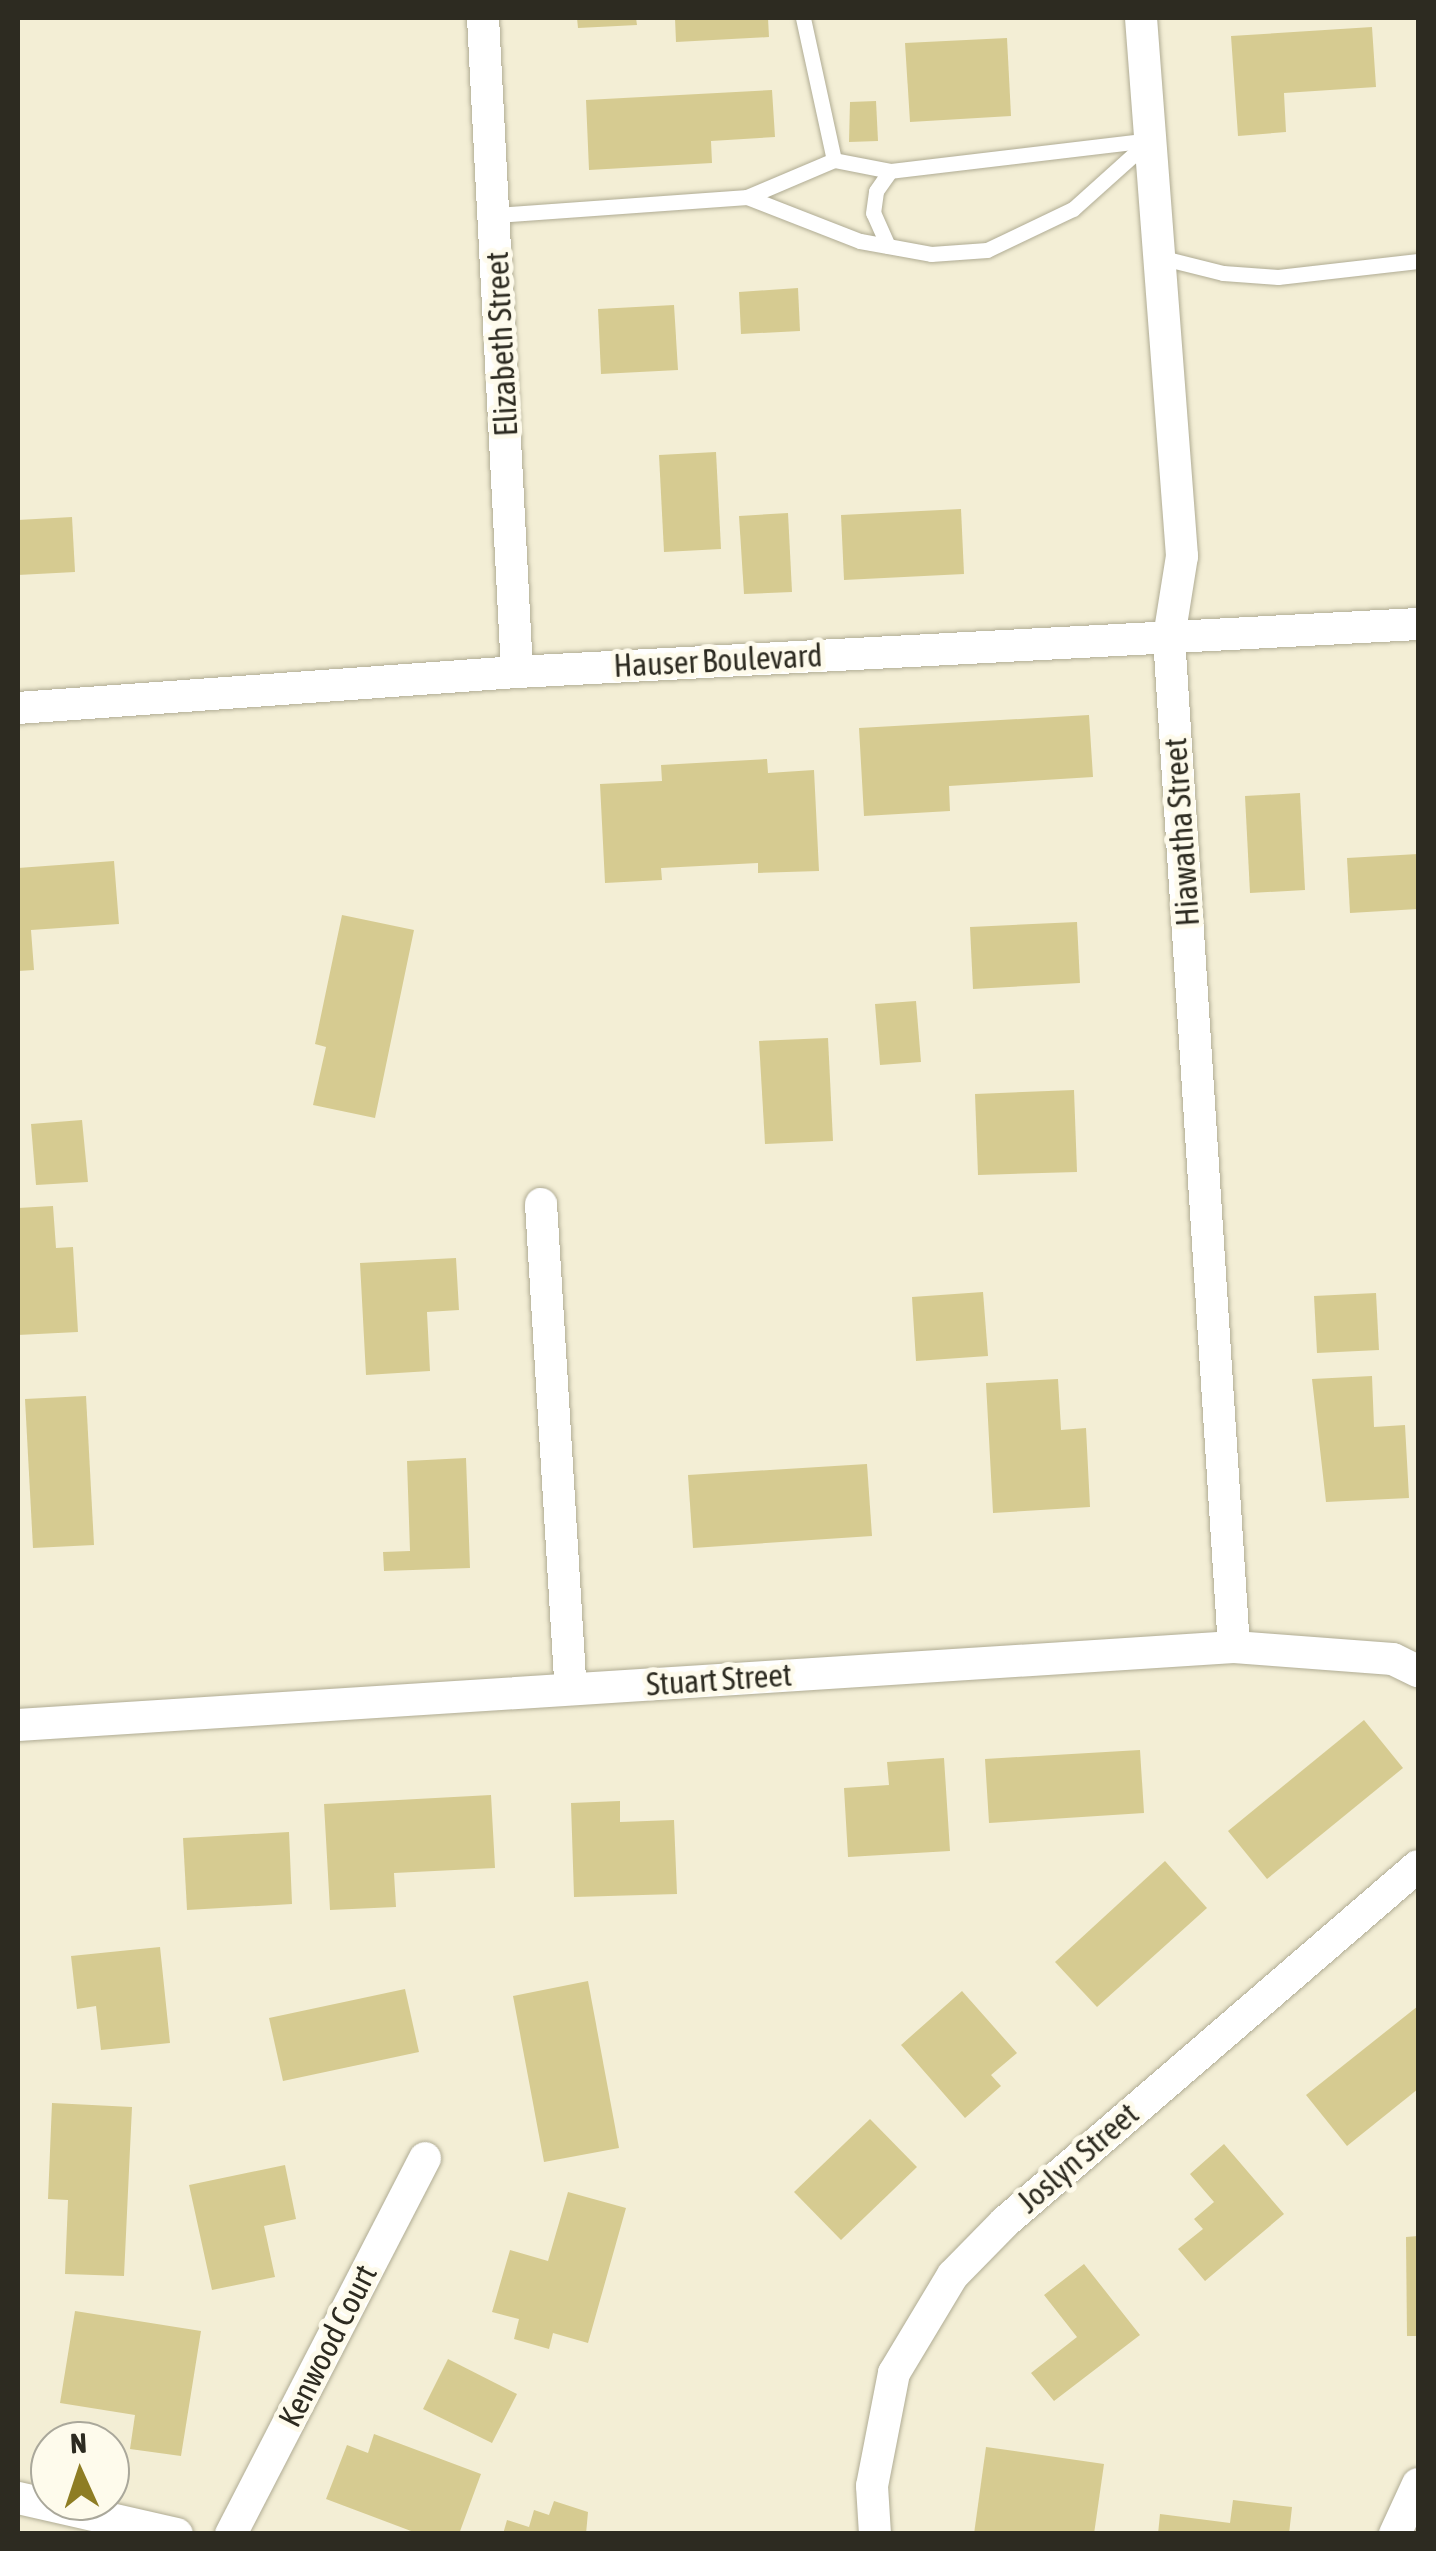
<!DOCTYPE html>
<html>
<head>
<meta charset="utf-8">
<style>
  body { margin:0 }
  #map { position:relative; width:1436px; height:2551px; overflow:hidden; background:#f3eed5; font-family:"Asap Condensed",sans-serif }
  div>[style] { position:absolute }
  .building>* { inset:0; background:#d6cb91 }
  .roads { filter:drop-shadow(0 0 2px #b0ac94) drop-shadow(0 0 2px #b0ac94) }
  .lane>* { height:15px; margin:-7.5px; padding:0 7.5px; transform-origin:7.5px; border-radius:7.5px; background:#fff }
  .street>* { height:32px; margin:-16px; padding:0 16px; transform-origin:16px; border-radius:16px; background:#fff }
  span { translate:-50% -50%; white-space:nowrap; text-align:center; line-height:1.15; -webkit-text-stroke:10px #fefbec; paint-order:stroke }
  .street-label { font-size:32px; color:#2d2b21 }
  .frame { position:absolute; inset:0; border:20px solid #2d2b21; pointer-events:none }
  .north { position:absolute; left:30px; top:2421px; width:100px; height:100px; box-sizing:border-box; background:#fefbec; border:2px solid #aaa89b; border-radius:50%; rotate:357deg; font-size:28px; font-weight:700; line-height:40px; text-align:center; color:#2d2b21 }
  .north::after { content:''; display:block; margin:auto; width:35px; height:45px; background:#8e7d24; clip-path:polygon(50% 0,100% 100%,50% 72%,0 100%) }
</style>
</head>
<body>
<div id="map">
  <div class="building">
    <i style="clip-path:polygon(577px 18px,636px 18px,637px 25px,578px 28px)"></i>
    <i style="clip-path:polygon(675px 18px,768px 18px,769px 37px,676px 42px)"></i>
    <i style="clip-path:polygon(1372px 27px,1376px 87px,1284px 93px,1286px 132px,1238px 136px,1231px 36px)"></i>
    <i style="clip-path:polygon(1007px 38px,1011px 116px,910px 122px,905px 43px)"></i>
    <i style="clip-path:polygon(772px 90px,775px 137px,711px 141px,712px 163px,589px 170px,586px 100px)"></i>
    <i style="clip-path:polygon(876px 101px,878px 141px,849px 142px,850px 102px)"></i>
    <i style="clip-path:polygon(798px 288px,800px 331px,741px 334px,739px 292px)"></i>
    <i style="clip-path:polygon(674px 305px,678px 370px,601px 374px,598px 309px)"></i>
    <i style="clip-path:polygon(716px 452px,721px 549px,664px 552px,659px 455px)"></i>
    <i style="clip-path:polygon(961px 509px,964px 574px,844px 580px,841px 515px)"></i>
    <i style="clip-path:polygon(788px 513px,792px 592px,744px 594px,739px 516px)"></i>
    <i style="clip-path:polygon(72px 517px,75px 572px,18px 575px,18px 520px)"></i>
    <i style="clip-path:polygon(1089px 715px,1093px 777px,949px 786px,950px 811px,864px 816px,859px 728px)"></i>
    <i style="clip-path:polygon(767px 759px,768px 773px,814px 770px,819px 871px,758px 873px,758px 863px,661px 868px,662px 880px,605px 883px,600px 784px,662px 781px,661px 765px)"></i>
    <i style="clip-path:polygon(1300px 793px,1305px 890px,1250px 893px,1245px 796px)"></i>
    <i style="clip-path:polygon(1418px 854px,1418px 909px,1350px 913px,1347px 858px)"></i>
    <i style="clip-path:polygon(114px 861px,119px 924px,31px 930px,34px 970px,18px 971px,18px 868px)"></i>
    <i style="clip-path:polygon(342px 915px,414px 930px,375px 1118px,313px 1105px,326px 1047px,315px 1044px)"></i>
    <i style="clip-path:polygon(1077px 922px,1080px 983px,973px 989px,970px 927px)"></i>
    <i style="clip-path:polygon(916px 1001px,921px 1062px,880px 1065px,875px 1004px)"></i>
    <i style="clip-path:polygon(828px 1038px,833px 1141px,765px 1144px,759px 1041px)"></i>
    <i style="clip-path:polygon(1074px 1090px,1077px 1172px,978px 1175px,975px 1094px)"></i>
    <i style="clip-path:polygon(82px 1120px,88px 1182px,36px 1185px,31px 1124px)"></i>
    <i style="clip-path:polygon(53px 1206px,56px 1248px,73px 1247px,78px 1332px,18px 1335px,18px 1208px)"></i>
    <i style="clip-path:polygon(456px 1258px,459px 1310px,427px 1312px,430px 1371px,366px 1375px,360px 1263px)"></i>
    <i style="clip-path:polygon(983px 1292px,988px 1356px,916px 1361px,912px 1297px)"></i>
    <i style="clip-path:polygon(1376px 1293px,1379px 1350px,1317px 1353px,1314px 1296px)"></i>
    <i style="clip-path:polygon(1372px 1376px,1374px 1427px,1405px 1425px,1409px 1498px,1326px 1502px,1312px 1379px)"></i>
    <i style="clip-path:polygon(1058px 1379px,1061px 1430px,1086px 1428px,1090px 1507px,993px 1513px,986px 1383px)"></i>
    <i style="clip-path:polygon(86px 1396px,94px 1545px,33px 1548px,25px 1399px)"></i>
    <i style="clip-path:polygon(466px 1458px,470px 1568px,384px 1571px,383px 1552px,410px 1551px,407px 1461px)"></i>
    <i style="clip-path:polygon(867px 1464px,872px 1536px,693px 1548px,688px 1475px)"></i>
    <i style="clip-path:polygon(1364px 1720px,1403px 1768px,1267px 1879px,1228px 1831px)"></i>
    <i style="clip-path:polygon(1140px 1750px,1144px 1813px,989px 1823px,985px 1759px)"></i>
    <i style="clip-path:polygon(944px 1758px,950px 1851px,848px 1857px,844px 1788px,889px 1785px,887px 1762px)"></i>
    <i style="clip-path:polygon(491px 1795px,495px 1868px,394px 1873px,396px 1907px,330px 1910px,324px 1804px)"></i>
    <i style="clip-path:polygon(620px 1801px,620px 1822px,674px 1820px,677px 1894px,574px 1897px,571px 1803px)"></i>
    <i style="clip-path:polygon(289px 1832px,292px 1904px,187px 1910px,183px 1838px)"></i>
    <i style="clip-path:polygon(1165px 1861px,1207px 1908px,1097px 2007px,1055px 1962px)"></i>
    <i style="clip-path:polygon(160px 1947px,170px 2043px,101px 2050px,96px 2006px,77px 2009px,71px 1956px)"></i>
    <i style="clip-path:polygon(588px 1981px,619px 2148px,544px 2162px,513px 1996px)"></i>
    <i style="clip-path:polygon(405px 1989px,419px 2052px,283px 2081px,269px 2018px)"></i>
    <i style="clip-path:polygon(962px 1991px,1017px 2053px,991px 2075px,1001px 2086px,965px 2118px,901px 2045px)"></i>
    <i style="clip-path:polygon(1418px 2006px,1418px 2089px,1347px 2146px,1306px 2095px)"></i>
    <i style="clip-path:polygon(52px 2103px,132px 2107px,124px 2276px,65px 2274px,68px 2200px,48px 2199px)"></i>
    <i style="clip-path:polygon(870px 2119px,917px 2167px,841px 2240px,794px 2192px)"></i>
    <i style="clip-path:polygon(1224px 2144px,1284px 2214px,1205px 2281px,1178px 2249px,1203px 2229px,1194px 2219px,1214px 2202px,1190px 2174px)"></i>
    <i style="clip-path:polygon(285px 2165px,296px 2219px,264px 2226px,275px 2277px,212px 2290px,189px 2185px)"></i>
    <i style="clip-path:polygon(568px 2192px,626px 2208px,588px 2343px,553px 2333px,549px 2349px,514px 2339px,519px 2319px,492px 2312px,510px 2250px,548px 2261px)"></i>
    <i style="clip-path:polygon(1418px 2236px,1418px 2336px,1407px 2336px,1406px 2237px)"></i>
    <i style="clip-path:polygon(1084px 2264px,1140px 2335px,1054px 2401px,1031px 2373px,1077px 2337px,1044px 2295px)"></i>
    <i style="clip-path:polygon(75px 2311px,201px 2331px,181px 2456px,130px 2449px,135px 2415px,60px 2403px)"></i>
    <i style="clip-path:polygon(448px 2359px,517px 2394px,492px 2443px,423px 2409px)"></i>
    <i style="clip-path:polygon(374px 2434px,481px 2474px,459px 2534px,419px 2534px,326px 2499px,347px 2445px,368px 2453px)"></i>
    <i style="clip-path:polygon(986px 2447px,1104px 2464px,1094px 2534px,974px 2534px)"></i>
    <i style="clip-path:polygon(1233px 2500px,1292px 2507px,1289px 2534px,1158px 2534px,1160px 2514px,1230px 2523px)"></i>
    <i style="clip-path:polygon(554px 2501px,588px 2512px,586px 2534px,503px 2534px,507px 2520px,529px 2527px,534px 2510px,549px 2515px)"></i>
  </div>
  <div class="roads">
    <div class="lane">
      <i style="left:803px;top:18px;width:145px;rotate:77.7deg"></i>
      <i style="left:834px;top:160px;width:57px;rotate:11.1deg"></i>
      <i style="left:890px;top:171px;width:262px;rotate:-6.8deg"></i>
      <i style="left:747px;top:197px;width:121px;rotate:21.3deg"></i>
      <i style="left:860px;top:241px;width:72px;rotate:10.4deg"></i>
      <i style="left:931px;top:254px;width:56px;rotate:-4.1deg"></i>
      <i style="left:987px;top:250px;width:95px;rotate:-25.5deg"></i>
      <i style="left:1073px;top:209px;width:103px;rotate:-41.9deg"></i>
      <i style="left:496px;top:215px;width:252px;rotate:-4.1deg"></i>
      <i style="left:747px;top:197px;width:95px;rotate:-23deg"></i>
      <i style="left:888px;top:246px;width:36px;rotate:-114deg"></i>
      <i style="left:873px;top:213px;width:22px;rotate:-82deg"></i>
      <i style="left:876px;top:191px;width:24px;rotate:-55deg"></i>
      <i style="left:1159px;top:257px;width:66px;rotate:14deg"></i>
      <i style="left:1223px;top:273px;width:55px;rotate:4.2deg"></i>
      <i style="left:1278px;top:277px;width:141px;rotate:-6.5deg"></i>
    </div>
    <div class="street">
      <i style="left:483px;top:18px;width:655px;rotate:87.02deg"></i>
      <i style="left:1141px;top:18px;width:540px;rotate:85.64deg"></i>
      <i style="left:1182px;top:556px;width:82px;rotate:99.1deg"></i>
      <i style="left:1169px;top:637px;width:1012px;rotate:86.32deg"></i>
      <i style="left:18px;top:708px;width:500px;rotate:-4.13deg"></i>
      <i style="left:517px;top:672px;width:902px;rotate:-3.05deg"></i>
      <i style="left:541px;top:1204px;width:486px;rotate:86.5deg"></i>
      <i style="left:18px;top:1725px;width:1218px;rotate:-3.67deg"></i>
      <i style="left:1234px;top:1647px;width:159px;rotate:4.3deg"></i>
      <i style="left:1393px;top:1659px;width:28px;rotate:26deg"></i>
      <i style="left:18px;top:2498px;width:163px;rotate:12.8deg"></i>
      <i style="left:231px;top:2534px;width:423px;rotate:-62.7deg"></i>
      <i style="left:875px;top:2534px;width:48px;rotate:-93.6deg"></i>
      <i style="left:872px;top:2486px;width:115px;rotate:-79deg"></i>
      <i style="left:894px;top:2373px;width:114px;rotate:-59deg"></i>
      <i style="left:953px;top:2275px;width:74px;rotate:-45.5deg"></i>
      <i style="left:1005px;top:2222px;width:545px;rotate:-40.76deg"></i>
      <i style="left:1395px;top:2534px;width:55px;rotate:-65.3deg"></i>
    </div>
  </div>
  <div class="street-label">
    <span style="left:502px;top:344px;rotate:-93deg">Elizabeth Street</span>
    <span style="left:718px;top:661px;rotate:-3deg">Hauser Boulevard</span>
    <span style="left:1182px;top:832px;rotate:-94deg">Hiawatha Street</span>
    <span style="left:719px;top:1680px;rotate:-4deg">Stuart Street</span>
    <span style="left:1078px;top:2158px;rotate:-41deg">Joslyn Street</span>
    <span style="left:328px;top:2346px;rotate:-63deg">Kenwood Court</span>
  </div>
  <div class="frame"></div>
  <div class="north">N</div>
</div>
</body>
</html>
